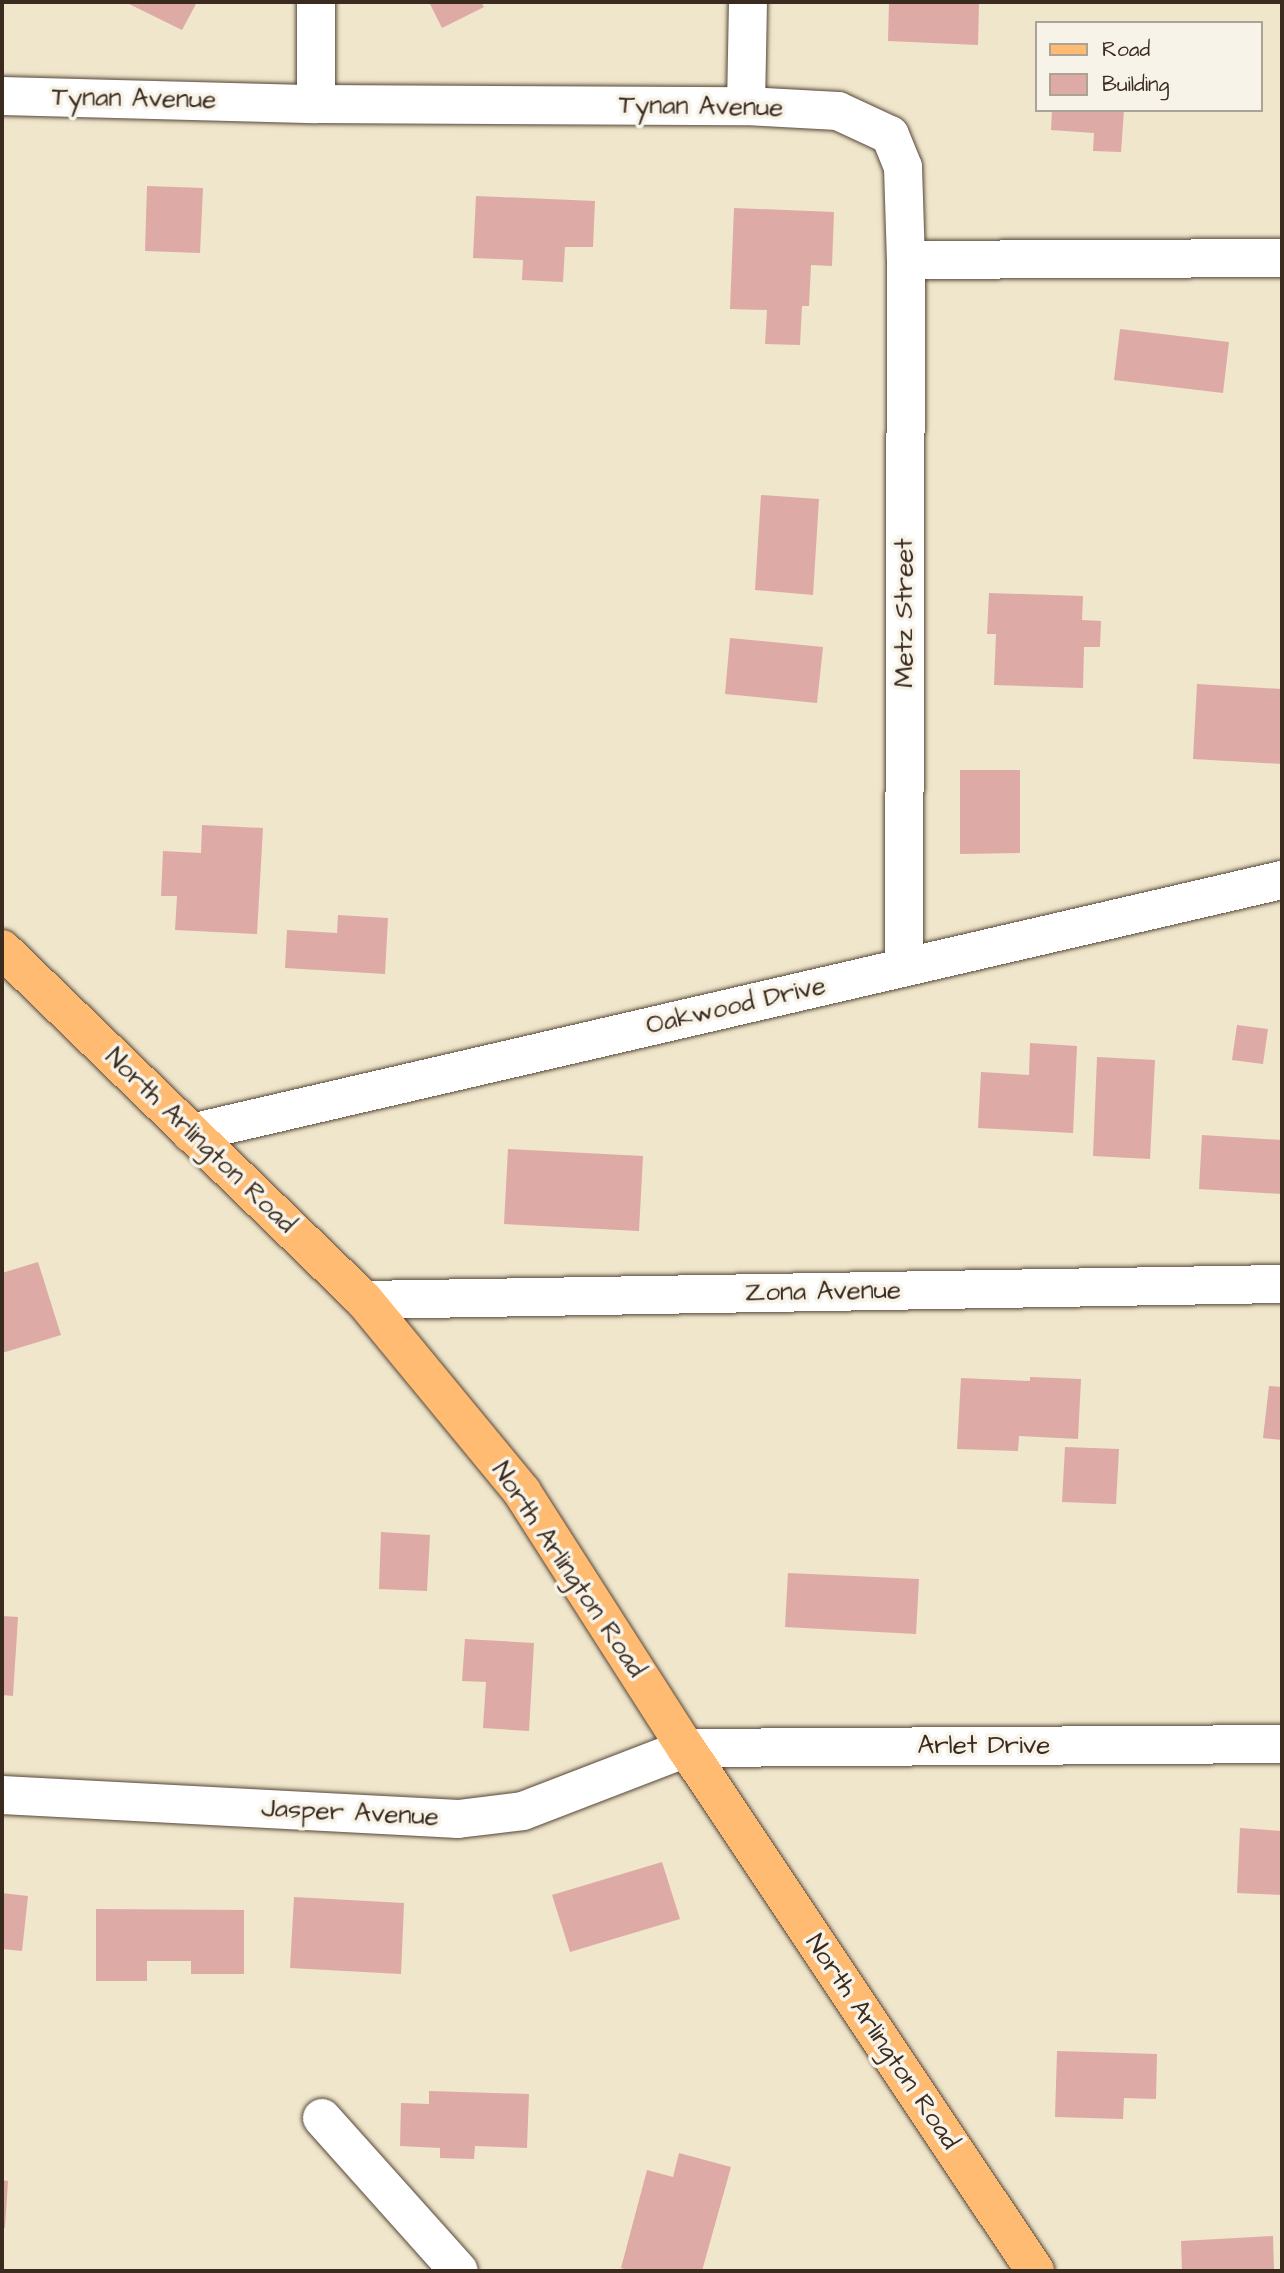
<!DOCTYPE html>
<html>
<head>
<meta charset="utf-8">
<style>
  body { margin:0 }
  #map { position:relative; width:1284px; height:2273px; overflow:hidden; background:#efe6cb; font-family:"Architects Daughter",sans-serif }
  div>[style] { position:absolute }
  .building>* { inset:0; background:#deaaa6 }
  .roads { filter:drop-shadow(0 0 2px #564638) drop-shadow(0 0 2px #564638) }
  .minor>* { height:38px; margin:-19px; padding:0 19px; transform-origin:19px; border-radius:19px; background:#fff }
  .major>* { height:38px; margin:-19px; padding:0 19px; transform-origin:19px; border-radius:19px; background:#ffbb71 }
  span { translate:-50% -50%; white-space:nowrap; text-align:center; line-height:1.15; -webkit-text-stroke:7px #f7f3e8; paint-order:stroke }
  .street-label { font-size:26px; color:#3b2a1e }
  .frame { position:absolute; inset:0; border:4px solid #3b2a1e; pointer-events:none }
  .legend { position:absolute; left:1035px; top:21px; width:228px; height:91px; box-sizing:border-box; background:#f7f3e8; border:2px solid #aca397; margin:0; padding:9px 12px; list-style:none; font-size:21px; color:#3b2a1e }
  .legend li { display:flex; align-items:center; gap:14px; height:35px }
  .legend b { width:35px; border:2px solid #aca397 }
</style>
</head>
<body>
<div id="map">
  <div class="building">
    <i style="clip-path:polygon(125px 2px,197px 2px,182px 30px)"></i>
    <i style="clip-path:polygon(429px 2px,481px 2px,484px 7px,442px 28px)"></i>
    <i style="clip-path:polygon(889px 2px,979px 2px,978px 45px,888px 41px)"></i>
    <i style="clip-path:polygon(1052px 110px,1124px 110px,1121px 152px,1093px 151px,1094px 133px,1051px 130px)"></i>
    <i style="clip-path:polygon(147px 186px,203px 188px,200px 253px,145px 251px)"></i>
    <i style="clip-path:polygon(476px 196px,595px 201px,593px 247px,565px 247px,563px 282px,522px 280px,523px 260px,473px 258px)"></i>
    <i style="clip-path:polygon(734px 208px,834px 212px,832px 266px,811px 265px,809px 306px,802px 306px,800px 345px,765px 344px,767px 310px,730px 309px)"></i>
    <i style="clip-path:polygon(1120px 329px,1229px 342px,1223px 393px,1114px 380px)"></i>
    <i style="clip-path:polygon(761px 495px,819px 499px,813px 595px,755px 590px)"></i>
    <i style="clip-path:polygon(989px 593px,1083px 596px,1082px 620px,1101px 621px,1100px 647px,1084px 647px,1083px 688px,994px 685px,996px 634px,987px 634px)"></i>
    <i style="clip-path:polygon(730px 638px,823px 647px,817px 703px,725px 694px)"></i>
    <i style="clip-path:polygon(1197px 684px,1282px 689px,1282px 764px,1193px 759px)"></i>
    <i style="clip-path:polygon(960px 770px,1020px 770px,1020px 853px,960px 854px)"></i>
    <i style="clip-path:polygon(202px 825px,263px 828px,257px 934px,175px 930px,177px 896px,161px 896px,163px 851px,201px 853px)"></i>
    <i style="clip-path:polygon(338px 915px,388px 918px,385px 974px,285px 968px,287px 930px,337px 933px)"></i>
    <i style="clip-path:polygon(1237px 1025px,1268px 1029px,1263px 1064px,1232px 1060px)"></i>
    <i style="clip-path:polygon(1030px 1043px,1077px 1046px,1073px 1133px,978px 1128px,981px 1072px,1029px 1075px)"></i>
    <i style="clip-path:polygon(1097px 1057px,1155px 1060px,1150px 1159px,1093px 1156px)"></i>
    <i style="clip-path:polygon(1202px 1135px,1282px 1140px,1282px 1194px,1199px 1189px)"></i>
    <i style="clip-path:polygon(508px 1149px,643px 1156px,639px 1231px,504px 1224px)"></i>
    <i style="clip-path:polygon(38px 1262px,61px 1335px,2px 1353px,2px 1273px)"></i>
    <i style="clip-path:polygon(1030px 1377px,1081px 1379px,1078px 1439px,1019px 1436px,1018px 1451px,957px 1449px,961px 1378px,1030px 1381px)"></i>
    <i style="clip-path:polygon(1269px 1386px,1282px 1387px,1282px 1440px,1263px 1438px)"></i>
    <i style="clip-path:polygon(1065px 1447px,1119px 1449px,1116px 1504px,1062px 1502px)"></i>
    <i style="clip-path:polygon(381px 1532px,430px 1535px,427px 1591px,379px 1589px)"></i>
    <i style="clip-path:polygon(788px 1573px,919px 1579px,916px 1634px,785px 1627px)"></i>
    <i style="clip-path:polygon(2px 1616px,18px 1617px,13px 1696px,2px 1695px)"></i>
    <i style="clip-path:polygon(465px 1639px,534px 1643px,529px 1731px,483px 1728px,486px 1682px,462px 1681px)"></i>
    <i style="clip-path:polygon(1240px 1828px,1282px 1831px,1282px 1895px,1237px 1893px)"></i>
    <i style="clip-path:polygon(662px 1862px,680px 1919px,570px 1952px,552px 1895px)"></i>
    <i style="clip-path:polygon(2px 1893px,28px 1896px,22px 1951px,2px 1949px)"></i>
    <i style="clip-path:polygon(294px 1897px,404px 1903px,401px 1974px,290px 1968px)"></i>
    <i style="clip-path:polygon(96px 1909px,244px 1910px,244px 1974px,191px 1974px,191px 1961px,147px 1961px,147px 1981px,96px 1981px)"></i>
    <i style="clip-path:polygon(1057px 2051px,1157px 2054px,1156px 2099px,1124px 2098px,1123px 2119px,1055px 2117px)"></i>
    <i style="clip-path:polygon(429px 2091px,529px 2094px,527px 2148px,475px 2146px,474px 2159px,440px 2158px,440px 2148px,400px 2146px,401px 2103px,429px 2104px)"></i>
    <i style="clip-path:polygon(679px 2153px,731px 2167px,702px 2271px,633px 2271px,621px 2268px,647px 2170px,673px 2177px)"></i>
    <i style="clip-path:polygon(2px 2180px,8px 2181px,5px 2228px,2px 2228px)"></i>
    <i style="clip-path:polygon(1273px 2236px,1274px 2271px,1182px 2271px,1181px 2241px)"></i>
  </div>
  <div class="roads">
    <div class="minor">
      <i style="left:2px;top:96px;width:314px;rotate:1.5deg"></i>
      <i style="left:316px;top:104px;width:430px;rotate:0.3deg"></i>
      <i style="left:746px;top:106px;width:92px;rotate:3.1deg"></i>
      <i style="left:838px;top:111px;width:57px;rotate:24.8deg"></i>
      <i style="left:890px;top:135px;width:35px;rotate:68deg"></i>
      <i style="left:903px;top:167px;width:93px;rotate:88.2deg"></i>
      <i style="left:906px;top:260px;width:707px;rotate:90.16deg"></i>
      <i style="left:316px;top:104px;width:102px;rotate:-90deg"></i>
      <i style="left:746px;top:106px;width:104px;rotate:-88.9deg"></i>
      <i style="left:906px;top:260px;width:376px;rotate:-0.3deg"></i>
      <i style="left:191px;top:1133px;width:1120px;rotate:-13.06deg"></i>
      <i style="left:364px;top:1300px;width:918px;rotate:-1deg"></i>
      <i style="left:2px;top:1795px;width:457px;rotate:3deg"></i>
      <i style="left:458px;top:1819px;width:65px;rotate:-7deg"></i>
      <i style="left:523px;top:1811px;width:175px;rotate:-21.1deg"></i>
      <i style="left:686px;top:1748px;width:596px;rotate:-0.38deg"></i>
      <i style="left:322px;top:2118px;width:205px;rotate:48.2deg"></i>
    </div>
    <div class="major">
      <i style="left:2px;top:949px;width:504px;rotate:44.12deg"></i>
      <i style="left:364px;top:1300px;width:249px;rotate:50.5deg"></i>
      <i style="left:522px;top:1492px;width:304px;rotate:57.4deg"></i>
      <i style="left:686px;top:1748px;width:629px;rotate:56.28deg"></i>
    </div>
  </div>
  <div class="street-label">
    <span style="left:134px;top:99px;rotate:1deg">Tynan Avenue</span>
    <span style="left:701px;top:107px;rotate:1deg">Tynan Avenue</span>
    <span style="left:905px;top:613px;rotate:-90deg">Metz Street</span>
    <span style="left:736px;top:1006px;rotate:-13deg">Oakwood Drive</span>
    <span style="left:200px;top:1141px;rotate:44deg">North Arlington Road</span>
    <span style="left:823px;top:1292px;rotate:-1deg">Zona Avenue</span>
    <span style="left:568px;top:1570px;rotate:56deg">North Arlington Road</span>
    <span style="left:984px;top:1746px">Arlet Drive</span>
    <span style="left:350px;top:1813px;rotate:3deg">Jasper Avenue</span>
    <span style="left:882px;top:2042px;rotate:56deg">North Arlington Road</span>
  </div>
  <div class="frame"></div>
  <ul class="legend">
  <li><b style="height:9px;background:#ffbb71"></b>Road</li>
  <li><b style="height:19px;background:#deaaa6"></b>Building</li>
  </ul>
</div>
</body>
</html>
